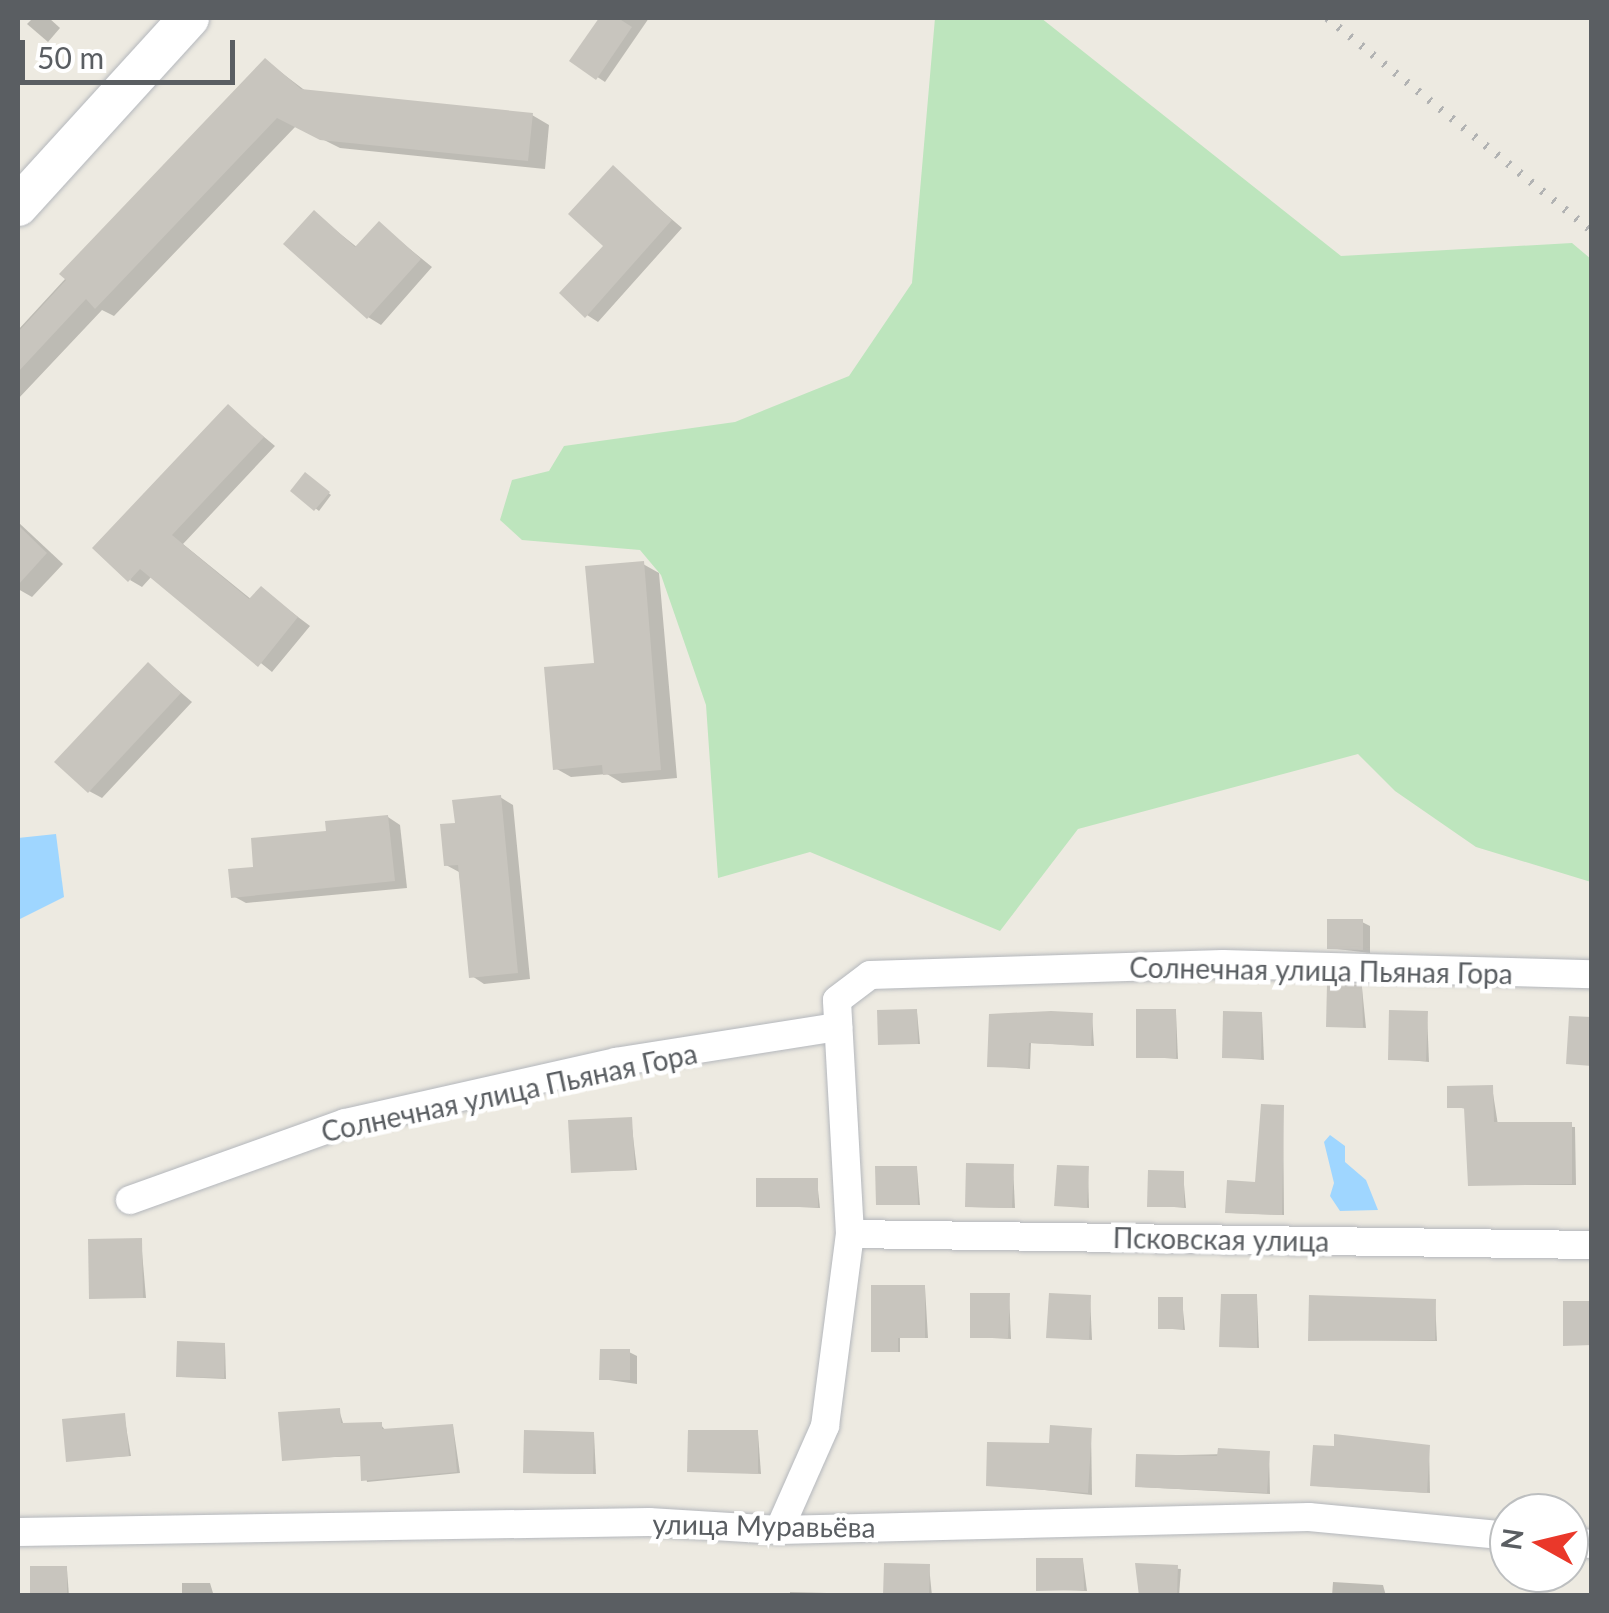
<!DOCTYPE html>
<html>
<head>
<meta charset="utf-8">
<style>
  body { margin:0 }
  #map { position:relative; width:1609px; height:1613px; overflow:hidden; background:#edeae1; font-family:Lato,sans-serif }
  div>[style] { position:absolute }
  .green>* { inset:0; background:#bde5bd }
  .water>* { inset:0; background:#9fd6ff }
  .shadow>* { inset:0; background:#0003 }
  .building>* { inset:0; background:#c8c5be }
  .roads { filter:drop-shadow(0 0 2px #b4b7bc) drop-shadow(0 0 2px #b4b7bc) }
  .street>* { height:28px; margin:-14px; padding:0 14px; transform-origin:14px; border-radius:14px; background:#fff }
  .secondary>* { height:40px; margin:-20px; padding:0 20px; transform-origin:20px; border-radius:20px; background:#fff }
  .rail>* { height:8px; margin-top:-4px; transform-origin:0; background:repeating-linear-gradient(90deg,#b2b3b3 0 2.5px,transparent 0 14.5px) }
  span { translate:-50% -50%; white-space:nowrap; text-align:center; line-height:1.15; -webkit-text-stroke:9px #fff; paint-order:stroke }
  .street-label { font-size:28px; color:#5a5e62 }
  .frame { position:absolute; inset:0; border:20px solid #5a5e62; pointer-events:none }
  .north { position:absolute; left:1489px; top:1493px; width:100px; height:100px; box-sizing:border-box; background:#fff; border:2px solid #bdbfc0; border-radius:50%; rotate:278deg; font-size:28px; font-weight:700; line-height:40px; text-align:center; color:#5a5e62 }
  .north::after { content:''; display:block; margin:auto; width:35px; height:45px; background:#ea382a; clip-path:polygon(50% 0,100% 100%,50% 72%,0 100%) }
  .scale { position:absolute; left:20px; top:40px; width:215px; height:45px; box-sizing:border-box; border:5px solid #5a5e62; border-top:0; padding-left:12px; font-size:30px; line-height:35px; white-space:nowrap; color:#5a5e62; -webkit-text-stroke:8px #fff; paint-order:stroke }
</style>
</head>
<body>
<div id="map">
  <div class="green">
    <i style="clip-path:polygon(935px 18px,1041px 18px,1341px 256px,1572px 243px,1591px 259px,1591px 882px,1476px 847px,1395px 791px,1358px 754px,1078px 829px,1000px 931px,810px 852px,718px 878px,706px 705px,661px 575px,640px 550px,522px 540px,500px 520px,512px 480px,549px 471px,564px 446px,735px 422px,849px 376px,912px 283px)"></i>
  </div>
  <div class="water">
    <i style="clip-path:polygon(56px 834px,64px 897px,18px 920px,18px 838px)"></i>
    <i style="clip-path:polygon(1330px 1135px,1345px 1146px,1345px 1162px,1366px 1180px,1378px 1210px,1340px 1211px,1330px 1196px,1334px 1183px,1324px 1142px)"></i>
  </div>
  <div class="shadow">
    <i style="clip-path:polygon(33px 18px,49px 18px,60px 28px,48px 42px,27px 24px)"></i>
    <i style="clip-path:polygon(602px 18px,649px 18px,605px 82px,573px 61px)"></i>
    <i style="clip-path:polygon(266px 61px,307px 92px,532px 115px,549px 125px,545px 169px,340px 148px,296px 126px,114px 316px,102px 310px,18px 399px,18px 330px)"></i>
    <i style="clip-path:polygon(613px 169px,682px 228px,598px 322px,587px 315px,607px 246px)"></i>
    <i style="clip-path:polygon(314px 213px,358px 248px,379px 224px,432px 267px,381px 325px,368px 317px)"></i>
    <i style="clip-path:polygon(228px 407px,275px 446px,183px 544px,252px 600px,261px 589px,310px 626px,272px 672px,152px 576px,142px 587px,130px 580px)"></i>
    <i style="clip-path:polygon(309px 477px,331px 495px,319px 511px,293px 491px)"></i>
    <i style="clip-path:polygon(18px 522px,63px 564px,32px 597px,18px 589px)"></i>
    <i style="clip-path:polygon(643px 564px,659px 573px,677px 778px,622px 783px,607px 774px,571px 777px,555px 768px)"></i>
    <i style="clip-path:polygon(149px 665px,192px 702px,102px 798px,89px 791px)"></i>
    <i style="clip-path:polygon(500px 797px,513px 805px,530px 979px,484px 984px,472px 976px,459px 872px,446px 865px,457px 825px)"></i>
    <i style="clip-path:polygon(388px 817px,400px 825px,407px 888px,246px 903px,233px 896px,256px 869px,329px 833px)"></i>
    <i style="clip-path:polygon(1362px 922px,1370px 926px,1370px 953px,1329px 948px)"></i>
    <i style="clip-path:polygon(1362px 988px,1366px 1028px,1328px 1026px)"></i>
    <i style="clip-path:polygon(917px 1012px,920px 1044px,880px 1044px)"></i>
    <i style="clip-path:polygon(1176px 1012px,1178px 1059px,1138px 1056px)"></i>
    <i style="clip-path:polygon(1262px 1014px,1264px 1060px,1225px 1057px)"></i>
    <i style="clip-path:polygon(1427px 1014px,1429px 1062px,1390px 1058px)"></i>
    <i style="clip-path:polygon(1092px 1015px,1094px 1046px,1031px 1043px,1030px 1069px,990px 1066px,991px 1016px)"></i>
    <i style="clip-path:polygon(1492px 1087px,1498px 1125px,1575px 1127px,1576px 1185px,1470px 1185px,1467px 1109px,1450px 1106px)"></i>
    <i style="clip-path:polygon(1283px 1108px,1284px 1215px,1231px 1213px,1258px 1184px)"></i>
    <i style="clip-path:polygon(631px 1120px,637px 1170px,573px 1172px)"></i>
    <i style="clip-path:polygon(1013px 1167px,1015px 1208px,971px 1207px)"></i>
    <i style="clip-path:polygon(917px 1169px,920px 1205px,878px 1204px)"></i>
    <i style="clip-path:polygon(1088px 1169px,1089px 1208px,1057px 1205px)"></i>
    <i style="clip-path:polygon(1183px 1173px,1186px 1208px,1150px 1205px)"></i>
    <i style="clip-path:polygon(817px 1181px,820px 1208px,758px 1205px)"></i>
    <i style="clip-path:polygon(141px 1240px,146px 1298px,92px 1297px)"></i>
    <i style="clip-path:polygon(925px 1287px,928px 1338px,900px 1338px,900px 1352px,877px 1352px)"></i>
    <i style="clip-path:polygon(1009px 1295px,1011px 1339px,973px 1337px)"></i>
    <i style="clip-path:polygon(1090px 1297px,1092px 1340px,1049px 1337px)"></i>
    <i style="clip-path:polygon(1257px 1297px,1259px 1348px,1221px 1346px)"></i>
    <i style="clip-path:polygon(1182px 1300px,1185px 1330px,1160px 1328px)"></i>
    <i style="clip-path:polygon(1435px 1301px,1437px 1341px,1310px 1340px)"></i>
    <i style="clip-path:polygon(225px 1345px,226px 1379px,181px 1377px)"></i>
    <i style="clip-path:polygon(629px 1352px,637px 1356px,637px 1384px,602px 1379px)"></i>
    <i style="clip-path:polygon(339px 1410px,344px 1426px,381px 1425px,386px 1431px,453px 1426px,460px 1473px,367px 1482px,362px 1456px,284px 1459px)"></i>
    <i style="clip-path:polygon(124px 1415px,131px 1456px,68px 1460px)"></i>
    <i style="clip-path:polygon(1091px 1430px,1092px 1495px,989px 1484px)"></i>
    <i style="clip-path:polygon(758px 1433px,761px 1474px,719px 1471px)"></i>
    <i style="clip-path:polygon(594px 1434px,596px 1474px,529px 1473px)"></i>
    <i style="clip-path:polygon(1429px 1447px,1430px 1493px,1316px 1486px)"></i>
    <i style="clip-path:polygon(1269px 1453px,1270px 1494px,1141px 1487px,1139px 1456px)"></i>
    <i style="clip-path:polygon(1083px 1561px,1087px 1591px,1039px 1589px)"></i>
    <i style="clip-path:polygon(929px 1566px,932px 1596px,886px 1596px)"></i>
    <i style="clip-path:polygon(1138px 1566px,1181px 1569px,1179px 1596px,1142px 1596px)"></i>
    <i style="clip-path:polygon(67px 1569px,69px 1596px,32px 1596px)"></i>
    <i style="clip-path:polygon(1333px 1582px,1383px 1585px,1386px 1596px,1332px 1596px)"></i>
    <i style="clip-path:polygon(182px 1583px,210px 1583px,213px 1593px,229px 1596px,182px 1596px)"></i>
    <i style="clip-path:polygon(790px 1592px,827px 1593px,830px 1596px,790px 1596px)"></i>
    <i style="clip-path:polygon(676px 1594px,679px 1596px,564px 1596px)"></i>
  </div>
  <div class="building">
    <i style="clip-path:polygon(599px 18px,618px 18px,632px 27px,596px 80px,569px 61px)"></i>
    <i style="clip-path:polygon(265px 58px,301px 89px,533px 113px,528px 161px,320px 140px,277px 118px,95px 309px,86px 299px,18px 372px,18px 332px,66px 280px,59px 274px)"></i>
    <i style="clip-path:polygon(613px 165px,672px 220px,585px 318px,559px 293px,603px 246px,568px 214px)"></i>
    <i style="clip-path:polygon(314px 210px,355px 247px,379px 221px,421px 259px,367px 319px,283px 244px)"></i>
    <i style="clip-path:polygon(228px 404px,264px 437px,172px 535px,249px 599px,261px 586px,298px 617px,258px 667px,140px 569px,128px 582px,92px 548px)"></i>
    <i style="clip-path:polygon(305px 472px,330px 492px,314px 511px,290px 491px)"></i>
    <i style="clip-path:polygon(18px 525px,47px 553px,18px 585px)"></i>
    <i style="clip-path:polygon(644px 561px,661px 770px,603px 775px,602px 765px,553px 770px,544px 667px,594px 663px,585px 566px)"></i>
    <i style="clip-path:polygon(148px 662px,181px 693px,88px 793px,54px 762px)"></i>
    <i style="clip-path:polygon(501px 795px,518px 973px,469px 978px,458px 865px,444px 866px,440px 824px,455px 823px,452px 800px)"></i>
    <i style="clip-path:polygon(388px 815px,395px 881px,231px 898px,228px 869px,253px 867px,251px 838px,326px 831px,325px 821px)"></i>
    <i style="clip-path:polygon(1327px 919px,1363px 919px,1363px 950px,1327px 949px)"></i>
    <i style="clip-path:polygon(1327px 984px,1362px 985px,1363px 1028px,1326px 1027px)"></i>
    <i style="clip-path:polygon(917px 1009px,918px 1044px,878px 1045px,877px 1010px)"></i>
    <i style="clip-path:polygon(1136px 1009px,1176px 1009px,1176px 1058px,1136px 1058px)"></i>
    <i style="clip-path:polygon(1389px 1010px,1428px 1011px,1426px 1061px,1388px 1060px)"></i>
    <i style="clip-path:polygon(1051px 1011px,1093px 1013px,1091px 1046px,1029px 1043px,1028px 1068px,987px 1067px,989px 1014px)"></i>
    <i style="clip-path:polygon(1223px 1011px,1262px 1012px,1261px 1059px,1222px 1058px)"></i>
    <i style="clip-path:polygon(1569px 1016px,1592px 1017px,1592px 1066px,1566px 1064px)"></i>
    <i style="clip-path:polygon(1493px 1085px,1494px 1122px,1572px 1122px,1572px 1184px,1468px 1186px,1464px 1108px,1447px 1108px,1447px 1086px)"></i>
    <i style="clip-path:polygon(1261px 1104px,1284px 1105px,1282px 1215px,1225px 1213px,1227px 1180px,1255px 1182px)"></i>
    <i style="clip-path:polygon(632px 1117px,635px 1170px,571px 1173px,568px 1120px)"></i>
    <i style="clip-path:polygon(966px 1163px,1014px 1164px,1012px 1208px,965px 1207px)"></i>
    <i style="clip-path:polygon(1057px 1165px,1089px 1166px,1087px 1208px,1054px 1206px)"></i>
    <i style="clip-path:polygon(875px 1166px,917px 1166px,918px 1205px,876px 1205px)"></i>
    <i style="clip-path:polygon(1148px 1170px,1184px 1171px,1184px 1207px,1147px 1207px)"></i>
    <i style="clip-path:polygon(756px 1178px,818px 1178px,818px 1207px,756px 1207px)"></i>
    <i style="clip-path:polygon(142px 1238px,143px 1298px,89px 1299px,88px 1239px)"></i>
    <i style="clip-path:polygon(871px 1285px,925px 1285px,925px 1338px,898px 1338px,898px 1352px,871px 1352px)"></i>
    <i style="clip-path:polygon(970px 1293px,1010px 1293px,1008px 1338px,970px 1338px)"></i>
    <i style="clip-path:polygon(1049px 1293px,1091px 1295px,1089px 1340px,1046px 1338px)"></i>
    <i style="clip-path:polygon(1221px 1294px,1257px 1294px,1257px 1348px,1219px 1347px)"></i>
    <i style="clip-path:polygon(1309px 1295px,1436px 1299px,1435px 1340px,1308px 1341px)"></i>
    <i style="clip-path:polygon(1158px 1297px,1183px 1297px,1183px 1329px,1158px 1329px)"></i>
    <i style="clip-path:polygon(1563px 1301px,1592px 1301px,1592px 1345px,1563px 1346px)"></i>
    <i style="clip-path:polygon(177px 1341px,225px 1343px,224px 1378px,176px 1377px)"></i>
    <i style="clip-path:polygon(600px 1349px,630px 1349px,630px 1380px,599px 1380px)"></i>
    <i style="clip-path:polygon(340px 1408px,341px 1423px,382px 1422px,382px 1429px,453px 1424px,457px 1472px,361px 1481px,360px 1455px,282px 1461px,278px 1412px)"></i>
    <i style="clip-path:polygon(125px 1413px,129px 1456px,66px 1462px,62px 1419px)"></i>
    <i style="clip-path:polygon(1050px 1425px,1092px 1428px,1088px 1493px,986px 1486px,987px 1442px,1049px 1443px)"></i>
    <i style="clip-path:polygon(524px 1430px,594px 1432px,593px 1474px,523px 1473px)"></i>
    <i style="clip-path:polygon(688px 1430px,758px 1430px,758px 1474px,687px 1472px)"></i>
    <i style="clip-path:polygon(1334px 1434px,1430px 1445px,1427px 1493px,1310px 1486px,1313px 1445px,1334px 1446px)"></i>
    <i style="clip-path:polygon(1218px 1448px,1270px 1451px,1267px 1493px,1135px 1487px,1136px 1454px,1217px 1456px)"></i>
    <i style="clip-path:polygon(1036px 1558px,1083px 1558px,1084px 1590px,1036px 1591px)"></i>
    <i style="clip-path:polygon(884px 1563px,930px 1564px,929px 1596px,883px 1596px)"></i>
    <i style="clip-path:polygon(1135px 1563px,1178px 1565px,1177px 1596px,1139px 1596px)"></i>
    <i style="clip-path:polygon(30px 1566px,67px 1566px,67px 1596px,30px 1596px)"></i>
  </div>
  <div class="roads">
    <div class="street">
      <i style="left:130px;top:1200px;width:228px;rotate:-19.7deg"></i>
      <i style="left:345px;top:1123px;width:278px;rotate:-12.7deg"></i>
      <i style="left:616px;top:1062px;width:225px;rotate:-9deg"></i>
      <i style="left:850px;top:1234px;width:742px;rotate:0.85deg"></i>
      <i style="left:779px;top:1530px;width:114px;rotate:-66.1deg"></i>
      <i style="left:825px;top:1426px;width:194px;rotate:-82.6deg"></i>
      <i style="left:850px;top:1234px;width:234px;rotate:-93.2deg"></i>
      <i style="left:837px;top:1000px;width:41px;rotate:-37.1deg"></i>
      <i style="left:870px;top:975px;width:353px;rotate:-1.8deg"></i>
      <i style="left:1223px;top:964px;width:369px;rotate:1.6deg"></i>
      <i style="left:18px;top:1532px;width:631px;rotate:-0.91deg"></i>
      <i style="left:649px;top:1522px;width:130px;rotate:3.5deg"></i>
      <i style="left:779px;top:1530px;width:530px;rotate:-1.41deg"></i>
      <i style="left:1309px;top:1517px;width:201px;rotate:5.4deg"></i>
      <i style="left:1569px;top:1542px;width:23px;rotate:5deg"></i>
    </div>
    <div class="secondary">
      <i style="left:18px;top:206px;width:254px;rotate:-47.7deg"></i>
    </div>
  </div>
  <div class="rail">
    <i style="left:1327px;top:18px;width:340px;rotate:38.8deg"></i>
  </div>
  <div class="street-label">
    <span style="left:1321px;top:970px;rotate:1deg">Солнечная улица Пьяная Гора</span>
    <span style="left:509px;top:1092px;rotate:-12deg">Солнечная улица Пьяная Гора</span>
    <span style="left:1221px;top:1239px;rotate:1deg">Псковская улица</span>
    <span style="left:764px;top:1525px;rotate:1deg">улица Муравьёва</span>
  </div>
  <div class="frame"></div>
  <div class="north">N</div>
  <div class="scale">50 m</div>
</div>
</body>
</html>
